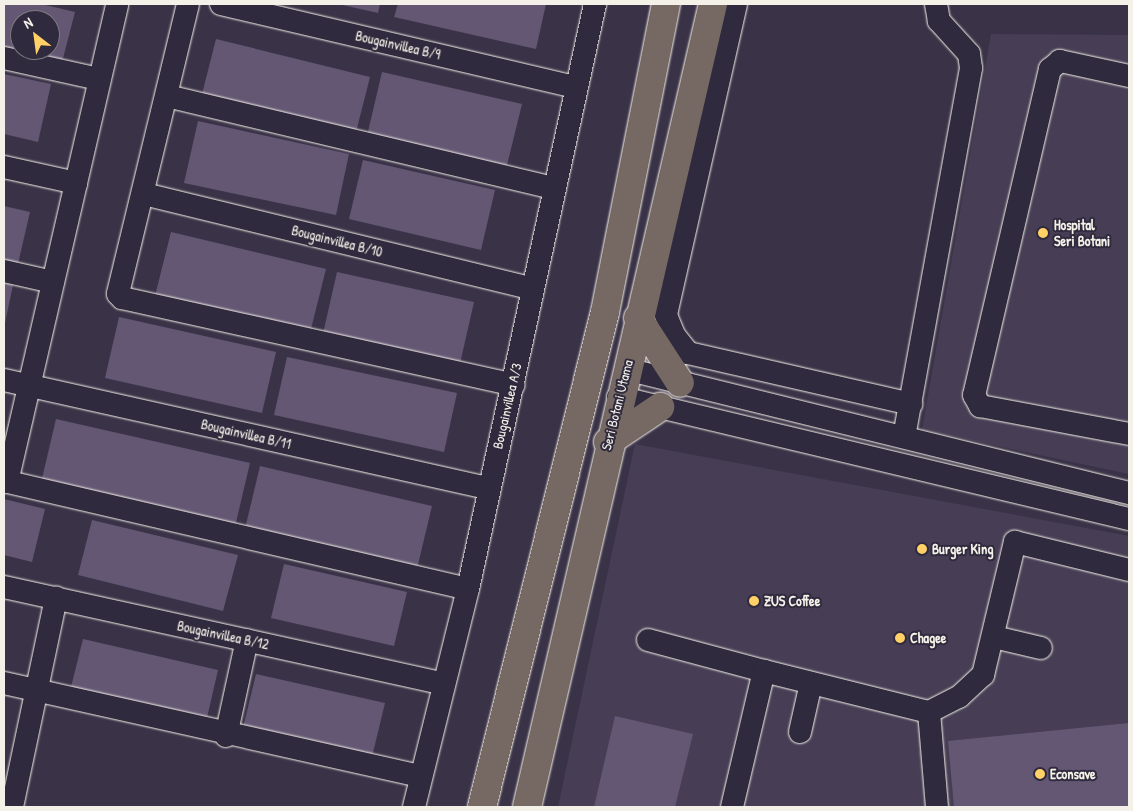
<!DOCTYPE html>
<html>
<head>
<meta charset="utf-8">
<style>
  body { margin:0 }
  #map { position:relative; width:1133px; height:811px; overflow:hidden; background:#3a3348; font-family:"Patrick Hand",sans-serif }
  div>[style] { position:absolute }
  .built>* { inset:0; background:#473e55 }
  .building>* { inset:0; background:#645774 }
  .roads { filter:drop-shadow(0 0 1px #f4f1e8) drop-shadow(0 0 1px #f4f1e8) }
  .minor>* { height:22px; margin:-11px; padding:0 11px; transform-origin:11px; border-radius:11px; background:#2f2a3d }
  .major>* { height:28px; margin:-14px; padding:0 14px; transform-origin:14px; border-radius:14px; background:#766964 }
  .dots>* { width:14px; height:14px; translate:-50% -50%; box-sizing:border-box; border:2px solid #2f2a3d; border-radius:50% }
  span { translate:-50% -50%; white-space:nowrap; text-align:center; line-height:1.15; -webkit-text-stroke:4px #2f2a3d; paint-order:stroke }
  .street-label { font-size:14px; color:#f4f1e8 }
  .poi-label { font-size:14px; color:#f4f1e8; font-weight:700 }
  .left { translate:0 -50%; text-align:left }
  .frame { position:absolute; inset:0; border:5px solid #f4f1e8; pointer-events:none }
  .north { position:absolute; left:10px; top:10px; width:50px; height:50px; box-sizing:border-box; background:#2f2a3d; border:1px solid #7e7a81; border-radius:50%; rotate:330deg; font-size:14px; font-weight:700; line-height:20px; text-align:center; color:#f4f1e8 }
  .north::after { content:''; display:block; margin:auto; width:18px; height:22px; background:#ffd166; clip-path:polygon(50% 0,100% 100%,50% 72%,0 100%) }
</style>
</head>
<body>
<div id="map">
  <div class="built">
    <i style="clip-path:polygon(991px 34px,1129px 35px,1129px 474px,922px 430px)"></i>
    <i style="clip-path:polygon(635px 444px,1129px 536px,1129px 807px,558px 807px)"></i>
  </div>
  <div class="building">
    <i style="clip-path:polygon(evenodd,4px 4px,41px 4px,75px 12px,61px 66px,4px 52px,4px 4px,20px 20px,50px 20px,50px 50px,20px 50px,20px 20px)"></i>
    <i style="clip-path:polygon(338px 4px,380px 4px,378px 13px)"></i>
    <i style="clip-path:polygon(398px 4px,546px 4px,536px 49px,394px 17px)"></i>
    <i style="clip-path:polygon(216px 39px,370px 77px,355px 136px,201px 98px)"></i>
    <i style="clip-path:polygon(382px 72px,522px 104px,506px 169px,367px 136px)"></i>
    <i style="clip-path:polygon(4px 74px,51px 84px,38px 142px,4px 134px)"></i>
    <i style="clip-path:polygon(198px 121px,349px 154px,336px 215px,184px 183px)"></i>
    <i style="clip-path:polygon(363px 160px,495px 190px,481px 250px,349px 219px)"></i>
    <i style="clip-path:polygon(4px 206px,30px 212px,17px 268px,4px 265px)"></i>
    <i style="clip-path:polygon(171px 232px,326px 269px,309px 337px,154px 300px)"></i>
    <i style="clip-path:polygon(337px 272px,474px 302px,459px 368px,322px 338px)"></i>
    <i style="clip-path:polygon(4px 283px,13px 285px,5px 323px,4px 323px)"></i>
    <i style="clip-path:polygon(119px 317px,276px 352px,262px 413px,105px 378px)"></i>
    <i style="clip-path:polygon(287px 357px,457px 393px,444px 452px,274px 415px)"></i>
    <i style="clip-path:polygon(56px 419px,250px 463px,234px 531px,40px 487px)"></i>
    <i style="clip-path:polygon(260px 466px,432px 506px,416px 573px,244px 533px)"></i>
    <i style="clip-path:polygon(4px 499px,45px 509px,32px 562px,4px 555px)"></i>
    <i style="clip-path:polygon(92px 520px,238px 555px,223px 611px,78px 575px)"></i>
    <i style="clip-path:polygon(284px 564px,407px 592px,394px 646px,271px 618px)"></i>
    <i style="clip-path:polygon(83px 639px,218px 670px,206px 722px,70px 691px)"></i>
    <i style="clip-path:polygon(256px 674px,385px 703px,371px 761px,242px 732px)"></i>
    <i style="clip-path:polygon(615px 716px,693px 734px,675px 807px,594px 807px)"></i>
    <i style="clip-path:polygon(1129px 723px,1129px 807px,954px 807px,948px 741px)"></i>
  </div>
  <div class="roads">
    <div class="minor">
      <i style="left:188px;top:4px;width:298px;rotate:103.6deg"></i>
      <i style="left:118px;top:294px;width:6px;rotate:45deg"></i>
      <i style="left:122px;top:298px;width:401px;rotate:12.5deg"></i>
      <i style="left:221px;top:4px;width:363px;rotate:13.2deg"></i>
      <i style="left:736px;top:4px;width:319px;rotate:102.7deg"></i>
      <i style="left:666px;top:315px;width:22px;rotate:68deg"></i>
      <i style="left:674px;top:335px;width:23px;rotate:52deg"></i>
      <i style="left:688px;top:353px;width:229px;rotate:12.9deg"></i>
      <i style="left:4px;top:58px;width:97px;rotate:12.5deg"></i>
      <i style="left:1129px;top:76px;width:71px;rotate:-167.7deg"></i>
      <i style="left:1060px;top:61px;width:13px;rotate:141deg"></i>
      <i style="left:1050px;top:69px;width:335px;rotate:103.1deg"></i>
      <i style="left:974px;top:395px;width:13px;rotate:61deg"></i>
      <i style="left:980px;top:406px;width:152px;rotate:10.6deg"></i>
      <i style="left:167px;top:96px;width:398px;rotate:13.4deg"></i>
      <i style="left:4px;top:167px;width:74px;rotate:12.5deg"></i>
      <i style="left:144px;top:194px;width:397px;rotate:13.7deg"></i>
      <i style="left:4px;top:271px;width:50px;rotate:12.7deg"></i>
      <i style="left:626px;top:369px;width:518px;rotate:13.85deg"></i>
      <i style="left:4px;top:380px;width:495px;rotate:12.6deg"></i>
      <i style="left:618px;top:397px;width:525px;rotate:13.43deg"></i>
      <i style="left:904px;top:437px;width:375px;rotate:-79.7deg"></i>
      <i style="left:971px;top:68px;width:14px;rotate:-98deg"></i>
      <i style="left:969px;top:54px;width:45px;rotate:-132.3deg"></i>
      <i style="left:939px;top:21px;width:17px;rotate:-100deg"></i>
      <i style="left:4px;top:481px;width:476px;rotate:13.1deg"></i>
      <i style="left:7px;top:482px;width:490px;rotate:-77deg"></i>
      <i style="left:4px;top:587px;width:448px;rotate:12.4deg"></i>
      <i style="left:994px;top:637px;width:48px;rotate:13.2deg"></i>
      <i style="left:648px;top:640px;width:120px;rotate:15deg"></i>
      <i style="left:4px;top:683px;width:426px;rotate:12.6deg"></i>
      <i style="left:929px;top:712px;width:95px;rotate:85.2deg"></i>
      <i style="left:800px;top:732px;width:50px;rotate:-77.3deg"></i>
      <i style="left:226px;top:736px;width:98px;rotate:-77.7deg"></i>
      <i style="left:12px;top:807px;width:214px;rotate:-78.1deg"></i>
      <i style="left:414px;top:807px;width:225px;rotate:-76.1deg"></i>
      <i style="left:468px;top:589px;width:599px;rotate:-77.75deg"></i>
      <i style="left:732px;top:807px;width:140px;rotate:-76.8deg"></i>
      <i style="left:764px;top:671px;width:170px;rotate:14deg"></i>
      <i style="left:929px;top:712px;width:34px;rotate:-27deg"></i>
      <i style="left:959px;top:697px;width:33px;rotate:-43deg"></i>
      <i style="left:983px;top:675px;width:137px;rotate:-76.5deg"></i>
      <i style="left:1015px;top:542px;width:117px;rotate:13.8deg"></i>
    </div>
    <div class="major">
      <i style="left:638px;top:318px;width:77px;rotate:57.1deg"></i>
      <i style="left:608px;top:442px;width:63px;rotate:-33.9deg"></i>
      <i style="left:482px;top:807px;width:510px;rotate:-76.05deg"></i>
      <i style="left:605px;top:312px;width:314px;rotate:-78.8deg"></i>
      <i style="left:527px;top:807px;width:824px;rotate:-76.96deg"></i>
    </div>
  </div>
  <div class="dots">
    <i style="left:1043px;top:233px;background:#ffd166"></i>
    <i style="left:922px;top:549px;background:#ffd166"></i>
    <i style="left:754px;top:601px;background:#ffd166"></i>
    <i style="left:900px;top:638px;background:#ffd166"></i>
    <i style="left:1040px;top:774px;background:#ffd166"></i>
  </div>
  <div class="street-label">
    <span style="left:398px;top:45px;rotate:13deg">Bougainvillea B/9</span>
    <span style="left:337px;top:241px;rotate:14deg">Bougainvillea B/10</span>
    <span style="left:617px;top:405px;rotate:-76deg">Seri Botani Utama</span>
    <span style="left:507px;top:406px;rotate:-77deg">Bougainvillea A/3</span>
    <span style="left:246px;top:434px;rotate:13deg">Bougainvillea B/11</span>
    <span style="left:223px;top:635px;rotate:12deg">Bougainvillea B/12</span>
  </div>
  <div class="poi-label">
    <span class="left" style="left:1054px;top:233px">Hospital<br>Seri Botani</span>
    <span class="left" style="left:932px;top:549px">Burger King</span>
    <span class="left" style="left:764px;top:601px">ZUS Coffee</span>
    <span class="left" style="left:910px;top:638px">Chagee</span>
    <span class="left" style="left:1050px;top:774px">Econsave</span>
  </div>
  <div class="frame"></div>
  <div class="north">N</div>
</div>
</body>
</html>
